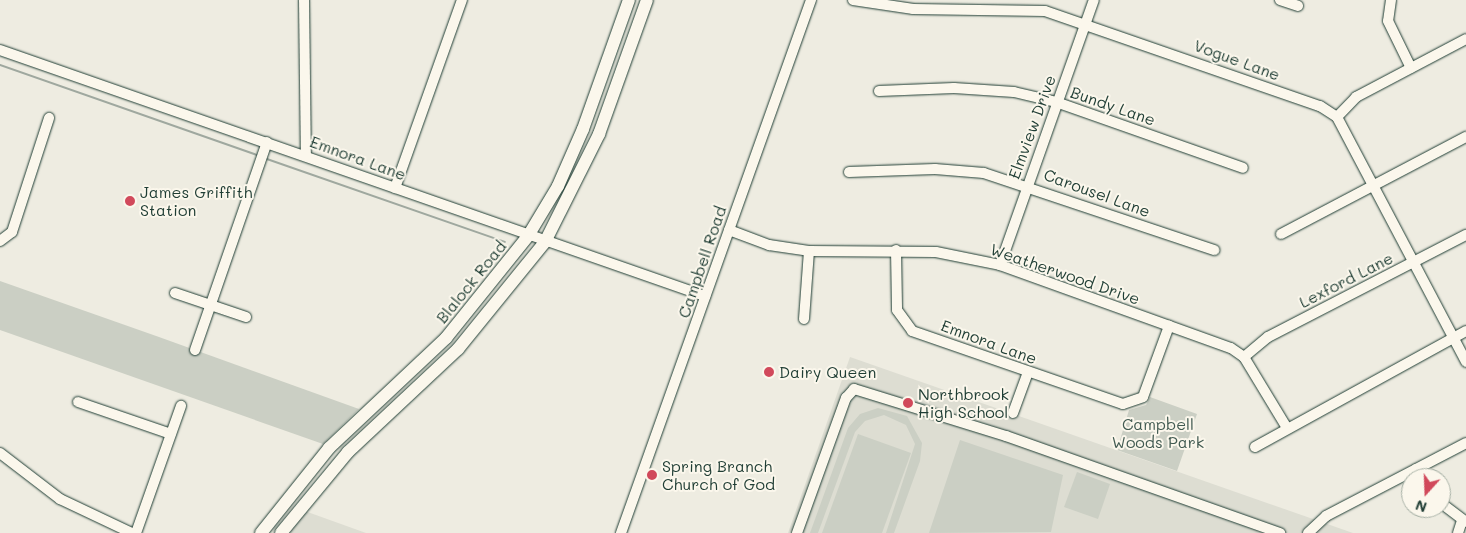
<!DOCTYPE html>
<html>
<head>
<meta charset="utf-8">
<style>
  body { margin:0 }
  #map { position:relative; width:1466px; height:533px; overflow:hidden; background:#eeece1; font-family:Mali,sans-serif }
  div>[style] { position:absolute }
  .built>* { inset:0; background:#ddddd2 }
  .green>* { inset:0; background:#cbcfc4 }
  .stream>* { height:2px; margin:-1px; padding:0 1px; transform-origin:1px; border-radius:1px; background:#9fa89f }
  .roads { filter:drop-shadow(0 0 1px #1f3d34) drop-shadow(0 0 1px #1f3d34) }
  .minor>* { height:10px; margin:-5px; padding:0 5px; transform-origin:5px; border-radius:5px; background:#fbf7ec }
  .major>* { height:12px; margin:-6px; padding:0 6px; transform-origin:6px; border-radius:6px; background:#fbf7ec }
  .dots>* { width:14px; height:14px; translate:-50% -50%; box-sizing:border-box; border:2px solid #fbf7ec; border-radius:50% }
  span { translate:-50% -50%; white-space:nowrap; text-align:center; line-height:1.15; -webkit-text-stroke:4px #fbf7ec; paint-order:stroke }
  .street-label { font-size:16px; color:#1f3d34 }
  .poi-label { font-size:16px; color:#1f3d34 }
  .left { translate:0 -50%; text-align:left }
  .park-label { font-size:16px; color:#415a51 }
  .north { position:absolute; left:1401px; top:468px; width:50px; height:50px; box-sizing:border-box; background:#fbf7ec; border:1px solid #a3ada2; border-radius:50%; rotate:200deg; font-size:14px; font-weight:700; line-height:20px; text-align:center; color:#1f3d34 }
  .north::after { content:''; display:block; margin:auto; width:18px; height:22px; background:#d1495b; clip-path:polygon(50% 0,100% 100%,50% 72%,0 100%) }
</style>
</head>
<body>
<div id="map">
  <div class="built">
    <i style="clip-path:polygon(850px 357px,1353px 533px,788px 533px)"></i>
    <i style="clip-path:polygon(302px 510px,366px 533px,286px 533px)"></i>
  </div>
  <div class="green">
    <i style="clip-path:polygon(0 281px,159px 337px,359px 409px,323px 444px,0 330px)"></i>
    <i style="clip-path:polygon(1150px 397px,1197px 414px,1177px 471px,1117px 450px,1129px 410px,1146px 405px)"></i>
    <i style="clip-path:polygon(878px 408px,907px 416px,922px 443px,920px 461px,894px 533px,886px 533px,915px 444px,906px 425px,884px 415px,865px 421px,855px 432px,818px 533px,810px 533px,848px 428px,860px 414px)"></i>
    <i style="clip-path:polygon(858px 434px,911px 453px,882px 533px,822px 533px)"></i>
    <i style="clip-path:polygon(960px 440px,1063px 475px,1051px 532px,929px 533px)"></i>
    <i style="clip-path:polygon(1077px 472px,1110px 484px,1098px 519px,1064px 507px)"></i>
  </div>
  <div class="stream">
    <i style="left:0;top:65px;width:272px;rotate:19.3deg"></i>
    <i style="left:264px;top:158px;width:255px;rotate:19.2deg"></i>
  </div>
  <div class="roads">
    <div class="minor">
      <i style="left:304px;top:0;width:155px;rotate:89.3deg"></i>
      <i style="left:853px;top:0;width:61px;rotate:8.5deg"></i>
      <i style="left:913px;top:9px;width:132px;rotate:0.9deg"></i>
      <i style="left:1045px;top:11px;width:291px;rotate:19.1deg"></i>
      <i style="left:1320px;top:106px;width:20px;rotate:33deg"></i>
      <i style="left:1337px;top:117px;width:277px;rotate:62.2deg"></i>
      <i style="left:1280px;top:0;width:19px;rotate:18deg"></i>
      <i style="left:1391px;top:0;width:21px;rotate:98deg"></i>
      <i style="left:1388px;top:21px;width:52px;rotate:63.9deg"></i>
      <i style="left:0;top:50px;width:747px;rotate:19.24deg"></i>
      <i style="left:879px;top:91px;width:75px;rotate:-2.3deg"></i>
      <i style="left:954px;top:88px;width:60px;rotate:3.8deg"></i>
      <i style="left:1014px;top:92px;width:43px;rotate:13.4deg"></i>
      <i style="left:1056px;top:102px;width:198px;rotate:19.4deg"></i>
      <i style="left:1337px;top:117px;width:28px;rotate:-46deg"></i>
      <i style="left:1356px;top:97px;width:124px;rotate:-27.8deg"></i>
      <i style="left:849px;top:172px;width:86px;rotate:-2deg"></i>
      <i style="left:935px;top:169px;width:49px;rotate:4.7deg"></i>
      <i style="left:984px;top:173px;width:243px;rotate:18.5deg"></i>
      <i style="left:395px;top:188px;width:200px;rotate:-70.4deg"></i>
      <i style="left:729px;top:230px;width:43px;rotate:20.6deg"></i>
      <i style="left:769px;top:245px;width:40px;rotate:8.5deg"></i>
      <i style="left:809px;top:251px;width:127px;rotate:0.5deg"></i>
      <i style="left:936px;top:252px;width:65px;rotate:11.5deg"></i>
      <i style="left:1000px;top:265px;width:245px;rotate:19.8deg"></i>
      <i style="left:1231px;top:348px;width:16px;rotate:35deg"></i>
      <i style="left:1244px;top:357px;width:83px;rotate:58.8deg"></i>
      <i style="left:1281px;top:234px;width:209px;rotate:-27.7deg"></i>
      <i style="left:0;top:241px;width:15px;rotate:-37deg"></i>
      <i style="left:12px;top:232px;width:120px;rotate:-72deg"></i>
      <i style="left:896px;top:250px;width:60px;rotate:89deg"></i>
      <i style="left:897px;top:310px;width:26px;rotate:54deg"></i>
      <i style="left:912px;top:331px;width:223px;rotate:19.1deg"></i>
      <i style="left:1123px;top:404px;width:21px;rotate:-19deg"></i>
      <i style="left:1143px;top:397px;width:76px;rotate:-69.9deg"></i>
      <i style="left:1000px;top:265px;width:281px;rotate:-70.5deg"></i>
      <i style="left:175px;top:293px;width:75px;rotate:18.7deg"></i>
      <i style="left:804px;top:319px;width:68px;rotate:-85.8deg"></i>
      <i style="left:195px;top:350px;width:220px;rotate:-70.9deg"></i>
      <i style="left:1244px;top:357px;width:31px;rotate:-40deg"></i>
      <i style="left:1268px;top:337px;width:223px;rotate:-27.3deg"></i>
      <i style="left:78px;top:402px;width:98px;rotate:19deg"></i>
      <i style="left:1013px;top:413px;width:44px;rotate:-69.9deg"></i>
      <i style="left:1255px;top:447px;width:241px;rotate:-28.8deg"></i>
      <i style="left:0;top:453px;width:76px;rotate:37.5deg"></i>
      <i style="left:60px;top:499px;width:80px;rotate:25.3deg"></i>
      <i style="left:1416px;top:469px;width:11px;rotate:56deg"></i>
      <i style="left:1441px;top:503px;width:31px;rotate:37deg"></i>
      <i style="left:136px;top:533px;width:135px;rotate:-70.5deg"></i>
      <i style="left:621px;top:533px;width:566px;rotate:-70.38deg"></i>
      <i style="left:797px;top:533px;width:144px;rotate:-70.1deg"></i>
      <i style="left:846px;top:398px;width:12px;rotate:-48deg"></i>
      <i style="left:854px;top:389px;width:159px;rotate:17.2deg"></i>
      <i style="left:1006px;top:436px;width:291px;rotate:19.5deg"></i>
      <i style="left:1308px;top:533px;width:25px;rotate:-43deg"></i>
      <i style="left:1326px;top:516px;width:158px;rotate:-27.5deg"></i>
      <i style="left:1458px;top:533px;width:13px;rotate:-72deg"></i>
    </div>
    <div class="major">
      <i style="left:261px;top:533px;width:109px;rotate:-51.3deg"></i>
      <i style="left:329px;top:448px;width:161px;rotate:-43.2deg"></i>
      <i style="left:446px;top:338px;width:131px;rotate:-51.2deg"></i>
      <i style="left:528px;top:236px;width:58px;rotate:-59deg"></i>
      <i style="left:558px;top:186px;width:62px;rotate:-66.3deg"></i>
      <i style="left:583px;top:129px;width:137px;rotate:-70.4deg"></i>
      <i style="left:281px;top:533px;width:105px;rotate:-50.4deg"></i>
      <i style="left:348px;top:452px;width:151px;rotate:-43.1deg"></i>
      <i style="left:458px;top:349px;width:138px;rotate:-50.9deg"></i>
      <i style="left:545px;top:242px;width:121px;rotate:-63.4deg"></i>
      <i style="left:599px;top:134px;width:142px;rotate:-70.3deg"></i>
    </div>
  </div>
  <div class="dots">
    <i style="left:130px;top:201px;background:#d1495b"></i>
    <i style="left:769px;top:372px;background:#d1495b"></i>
    <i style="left:908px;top:403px;background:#d1495b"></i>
    <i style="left:652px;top:475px;background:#d1495b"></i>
  </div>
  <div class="street-label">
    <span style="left:1237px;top:60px;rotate:20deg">Vogue Lane</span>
    <span style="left:1113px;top:106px;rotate:19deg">Bundy Lane</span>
    <span style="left:1032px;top:127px;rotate:-70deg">Elmview Drive</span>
    <span style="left:358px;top:158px;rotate:20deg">Emnora Lane</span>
    <span style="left:1097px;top:193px;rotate:20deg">Carousel Lane</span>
    <span style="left:702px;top:262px;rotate:-71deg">Campbell Road</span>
    <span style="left:1065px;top:274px;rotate:19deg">Weatherwood Drive</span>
    <span style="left:1346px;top:280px;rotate:-27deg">Lexford Lane</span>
    <span style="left:471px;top:282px;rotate:-51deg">Blalock Road</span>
    <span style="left:989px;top:342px;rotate:20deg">Emnora Lane</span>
  </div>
  <div class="poi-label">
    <span class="left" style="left:140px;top:201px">James Griffith<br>Station</span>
    <span class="left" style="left:779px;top:372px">Dairy Queen</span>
    <span class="left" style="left:918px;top:403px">Northbrook<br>High School</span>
    <span class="left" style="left:662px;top:475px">Spring Branch<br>Church of God</span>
  </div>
  <div class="park-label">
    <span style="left:1158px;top:433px">Campbell<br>Woods Park</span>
  </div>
  <div class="north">N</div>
</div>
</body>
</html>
